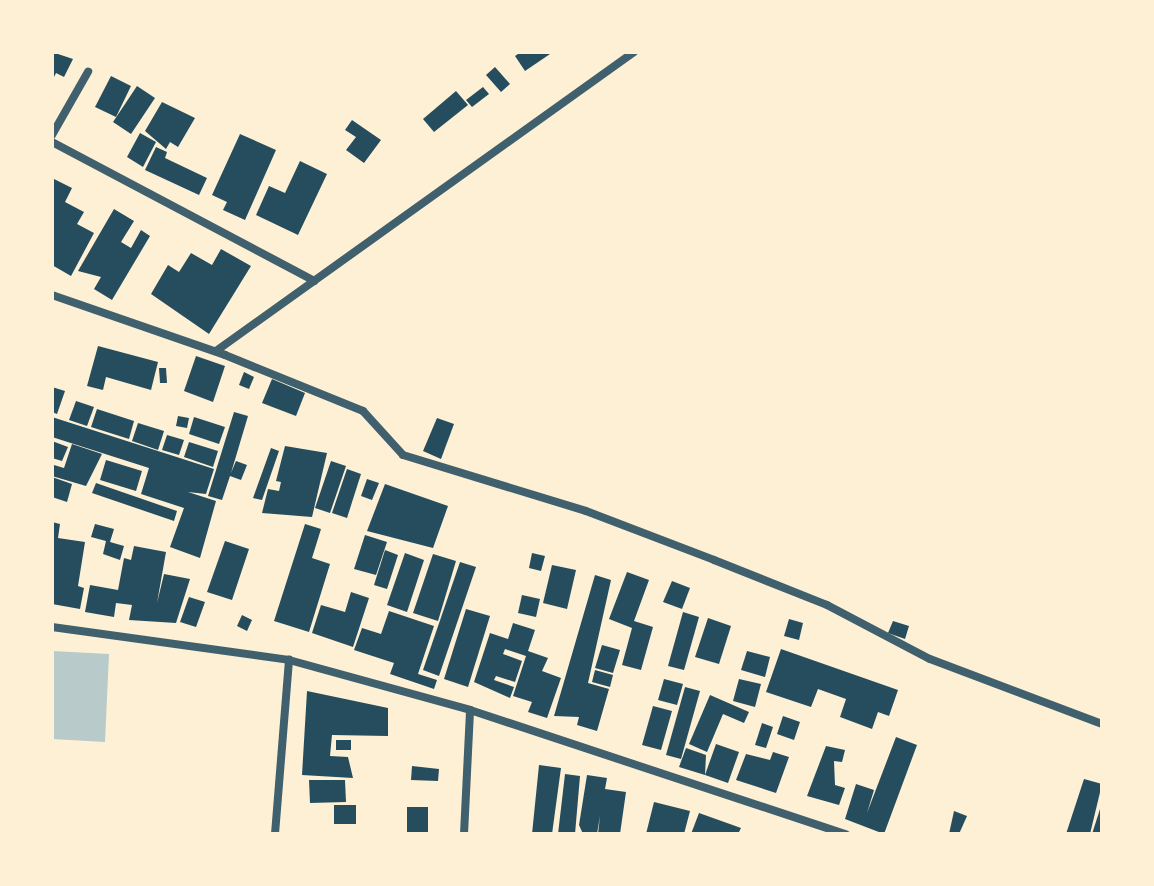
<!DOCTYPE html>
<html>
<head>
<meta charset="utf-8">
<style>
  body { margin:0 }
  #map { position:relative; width:1154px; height:886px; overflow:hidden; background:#fdf0d5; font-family:"Sofia Sans Condensed",sans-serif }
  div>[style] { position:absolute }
  .green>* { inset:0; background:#b9caca }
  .building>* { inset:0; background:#264d5e }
  .minor>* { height:8px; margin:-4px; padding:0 4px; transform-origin:4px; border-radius:4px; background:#3f606c }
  span { translate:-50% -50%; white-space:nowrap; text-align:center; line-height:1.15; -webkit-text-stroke:6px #fdf0d5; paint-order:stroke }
  .frame { position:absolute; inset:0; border:54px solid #fdf0d5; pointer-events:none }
</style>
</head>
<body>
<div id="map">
  <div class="green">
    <i style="clip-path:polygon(52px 651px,109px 654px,105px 742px,52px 739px)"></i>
  </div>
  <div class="building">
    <i style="clip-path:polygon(52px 52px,73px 59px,64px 77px,56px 73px,52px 81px)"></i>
    <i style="clip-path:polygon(521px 52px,553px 52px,525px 71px,515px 56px)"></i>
    <i style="clip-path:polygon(495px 67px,510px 84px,501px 92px,486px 75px)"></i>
    <i style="clip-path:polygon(111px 76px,131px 86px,116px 117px,95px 107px)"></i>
    <i style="clip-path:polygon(137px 86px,155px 98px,131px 134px,113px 122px)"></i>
    <i style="clip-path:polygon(483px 87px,489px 94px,472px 107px,466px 100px)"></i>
    <i style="clip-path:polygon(456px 91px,468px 105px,434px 132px,423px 119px)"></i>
    <i style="clip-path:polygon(162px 102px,195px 118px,178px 147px,170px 142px,166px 149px,145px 131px)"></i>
    <i style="clip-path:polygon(352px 120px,381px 140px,364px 163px,346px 150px,356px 137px,345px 130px)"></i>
    <i style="clip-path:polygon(140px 133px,156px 142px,143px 167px,127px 157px)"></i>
    <i style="clip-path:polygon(240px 134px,276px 150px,245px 220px,223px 210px,227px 202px,212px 195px)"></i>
    <i style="clip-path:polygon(156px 147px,167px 152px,165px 158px,207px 178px,199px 195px,145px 170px)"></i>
    <i style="clip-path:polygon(300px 161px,327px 174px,298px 235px,256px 215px,269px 186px,285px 193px)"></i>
    <i style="clip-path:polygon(52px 178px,72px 188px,65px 202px,84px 212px,77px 224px,94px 233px,71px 276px,52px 265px)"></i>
    <i style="clip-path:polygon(114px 209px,134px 221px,121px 242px,131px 248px,141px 230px,150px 236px,112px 300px,94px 289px,101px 277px,78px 271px)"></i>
    <i style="clip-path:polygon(221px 249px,251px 266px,209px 334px,151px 294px,168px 265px,179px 272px,191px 253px,212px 265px)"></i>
    <i style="clip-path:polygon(98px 346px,158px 362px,151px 390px,106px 377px,103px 390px,87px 386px)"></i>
    <i style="clip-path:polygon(196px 356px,225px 366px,213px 402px,184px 391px)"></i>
    <i style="clip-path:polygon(159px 368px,166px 368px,167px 383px,160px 383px)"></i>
    <i style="clip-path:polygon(244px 372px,254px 377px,249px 389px,239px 385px)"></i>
    <i style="clip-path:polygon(272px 379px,305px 393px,296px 416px,262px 403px)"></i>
    <i style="clip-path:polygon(52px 387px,65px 391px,57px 414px,52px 412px)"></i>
    <i style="clip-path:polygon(76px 401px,94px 407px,87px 426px,69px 420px)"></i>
    <i style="clip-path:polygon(97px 409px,134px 421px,129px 439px,91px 427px)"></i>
    <i style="clip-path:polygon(234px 412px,248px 416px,231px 473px,236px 461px,247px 465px,241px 480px,230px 476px,222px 500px,208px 496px)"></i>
    <i style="clip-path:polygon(178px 416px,189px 418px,187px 428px,176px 426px)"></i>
    <i style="clip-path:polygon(52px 417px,214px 469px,206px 494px,188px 492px,216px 501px,200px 558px,170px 547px,184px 508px,141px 494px,149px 468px,52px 437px)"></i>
    <i style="clip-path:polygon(194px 417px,225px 427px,219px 444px,189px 434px)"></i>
    <i style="clip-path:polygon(437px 418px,454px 424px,441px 459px,423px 451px)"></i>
    <i style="clip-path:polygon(138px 423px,164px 431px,158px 450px,132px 441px)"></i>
    <i style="clip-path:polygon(167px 435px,184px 440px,179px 455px,162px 450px)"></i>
    <i style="clip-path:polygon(52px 441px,68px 447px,62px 461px,52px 458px)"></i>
    <i style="clip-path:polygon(189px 442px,218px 451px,213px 467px,184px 457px)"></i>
    <i style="clip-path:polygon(72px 444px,102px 454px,86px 486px,52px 476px,54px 465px,64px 468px)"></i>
    <i style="clip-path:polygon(285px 446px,327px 453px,312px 517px,262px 513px,268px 489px,279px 491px,281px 482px,276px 481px)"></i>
    <i style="clip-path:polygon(271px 448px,279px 451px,262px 500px,253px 498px)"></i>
    <i style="clip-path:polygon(106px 460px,142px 471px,136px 491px,100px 480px)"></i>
    <i style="clip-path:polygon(331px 461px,346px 466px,330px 513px,315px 508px)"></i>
    <i style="clip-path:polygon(347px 469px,361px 474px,347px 518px,332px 513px)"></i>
    <i style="clip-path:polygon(52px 477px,72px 484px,67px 502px,52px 497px)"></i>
    <i style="clip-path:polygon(367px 479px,379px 483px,372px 500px,361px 496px)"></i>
    <i style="clip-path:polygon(96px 483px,177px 511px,174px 521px,92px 493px)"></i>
    <i style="clip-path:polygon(385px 484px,448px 506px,433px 548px,367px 531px)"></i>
    <i style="clip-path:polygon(52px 522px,60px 524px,58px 538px,85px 542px,78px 586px,84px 588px,80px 609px,52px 604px)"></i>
    <i style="clip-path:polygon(95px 524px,114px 529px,110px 542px,124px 546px,120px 560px,103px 554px,106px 541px,91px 537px)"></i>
    <i style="clip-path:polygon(305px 524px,321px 529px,312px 558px,330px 564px,309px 632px,274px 621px)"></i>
    <i style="clip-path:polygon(365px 535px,387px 542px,376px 575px,354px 569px)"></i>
    <i style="clip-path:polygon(225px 541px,249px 549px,232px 600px,207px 592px)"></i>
    <i style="clip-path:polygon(134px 546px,166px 552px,157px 603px,164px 574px,190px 579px,176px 623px,129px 620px,132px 605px,116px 603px,114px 617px,85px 612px,90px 585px,118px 590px,124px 558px,131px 560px)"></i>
    <i style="clip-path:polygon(385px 550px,398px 555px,387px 589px,374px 585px)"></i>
    <i style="clip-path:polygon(405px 553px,424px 560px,407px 612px,387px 605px)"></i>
    <i style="clip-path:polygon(532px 553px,545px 556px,541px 571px,529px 568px)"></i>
    <i style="clip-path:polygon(433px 554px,456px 561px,438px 621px,413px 613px)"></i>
    <i style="clip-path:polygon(460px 562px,476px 567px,439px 676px,423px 670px)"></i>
    <i style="clip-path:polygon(552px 565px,576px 570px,567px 609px,543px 603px)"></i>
    <i style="clip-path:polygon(627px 572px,649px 580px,634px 621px,653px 627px,641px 670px,622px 665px,632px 628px,609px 619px)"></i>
    <i style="clip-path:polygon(595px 575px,611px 580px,588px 683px,609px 689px,597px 731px,577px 725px,579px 717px,554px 716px)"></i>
    <i style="clip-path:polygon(672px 581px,690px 588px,682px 609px,663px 602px)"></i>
    <i style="clip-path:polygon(351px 592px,369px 598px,353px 647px,312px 633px,321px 605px,345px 612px)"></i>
    <i style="clip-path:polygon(522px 595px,540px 599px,536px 617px,518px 613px)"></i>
    <i style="clip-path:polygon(189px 597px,205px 602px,196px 627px,180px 622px)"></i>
    <i style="clip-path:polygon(466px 609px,490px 616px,468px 687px,444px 679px)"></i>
    <i style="clip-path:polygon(389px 611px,434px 626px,418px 674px,437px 680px,434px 689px,390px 674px,394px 663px,354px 650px,362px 628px,381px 634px)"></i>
    <i style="clip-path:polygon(683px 612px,699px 617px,684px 670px,668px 666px)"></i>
    <i style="clip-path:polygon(242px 615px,252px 620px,247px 631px,237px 626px)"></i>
    <i style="clip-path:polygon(708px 618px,731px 626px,719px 664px,695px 657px)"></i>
    <i style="clip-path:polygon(789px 619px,803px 623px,799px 640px,784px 636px)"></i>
    <i style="clip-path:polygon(893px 621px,909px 626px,905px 639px,888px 633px)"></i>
    <i style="clip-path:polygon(513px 623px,535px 630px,528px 651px,548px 658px,542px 671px,561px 678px,547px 718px,528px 712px,532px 702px,513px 696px,526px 656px,505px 649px,503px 654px,522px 661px,515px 682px,496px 676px,494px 680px,514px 687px,510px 698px,474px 682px,490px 633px,508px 639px)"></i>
    <i style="clip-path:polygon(602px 645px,620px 650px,613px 673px,595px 668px)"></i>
    <i style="clip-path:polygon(781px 649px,898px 690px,889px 716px,878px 712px,872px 729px,840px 717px,846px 699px,818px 689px,811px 707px,766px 692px)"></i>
    <i style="clip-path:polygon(747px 651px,770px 657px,765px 677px,741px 670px)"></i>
    <i style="clip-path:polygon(595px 670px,613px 675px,610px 687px,592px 682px)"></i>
    <i style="clip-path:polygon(664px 679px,683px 684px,677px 705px,658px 700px)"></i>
    <i style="clip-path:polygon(739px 679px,761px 684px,755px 707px,733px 701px)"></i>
    <i style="clip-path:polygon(685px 687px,700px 691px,681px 759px,666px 755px)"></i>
    <i style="clip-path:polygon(307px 691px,388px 708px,388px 736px,332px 735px,330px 756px,348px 757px,353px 778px,302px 775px)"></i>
    <i style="clip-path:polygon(710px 695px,749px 712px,744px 723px,723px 714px,707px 752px,689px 744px)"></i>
    <i style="clip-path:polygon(653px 706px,672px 711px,661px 750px,642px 745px)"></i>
    <i style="clip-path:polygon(783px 716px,800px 722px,794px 740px,777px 734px)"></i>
    <i style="clip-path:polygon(762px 723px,773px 727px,766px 748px,755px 745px)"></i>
    <i style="clip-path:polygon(896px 737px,917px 745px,884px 834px,845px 819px,856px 784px,874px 790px,867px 813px)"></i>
    <i style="clip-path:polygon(336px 740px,351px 740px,351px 750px,336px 750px)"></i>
    <i style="clip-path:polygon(716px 744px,739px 752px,728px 783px,705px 775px)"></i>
    <i style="clip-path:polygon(826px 746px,845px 750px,842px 762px,834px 761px,835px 785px,845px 788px,839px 805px,807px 796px)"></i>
    <i style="clip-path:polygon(686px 748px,706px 755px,705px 775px,679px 767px)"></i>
    <i style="clip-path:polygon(773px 752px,789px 757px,776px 793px,736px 780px,746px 754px,770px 760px)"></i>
    <i style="clip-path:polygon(539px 765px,561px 768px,552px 834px,532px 834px)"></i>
    <i style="clip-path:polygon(412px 766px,439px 769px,438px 781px,411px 780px)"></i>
    <i style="clip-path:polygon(565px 774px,580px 776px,575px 834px,558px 834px)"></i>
    <i style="clip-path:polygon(587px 775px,607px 778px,605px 789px,626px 792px,620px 834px,598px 834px,600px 816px,597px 834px,583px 834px,579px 825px)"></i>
    <i style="clip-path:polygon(1084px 779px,1102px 784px,1090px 834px,1066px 834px)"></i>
    <i style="clip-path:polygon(309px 780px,345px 780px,346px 802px,310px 803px)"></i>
    <i style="clip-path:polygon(654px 802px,690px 811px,684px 834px,646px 834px)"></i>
    <i style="clip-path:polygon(334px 805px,356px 805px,356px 824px,334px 824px)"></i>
    <i style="clip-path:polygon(1101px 806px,1102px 834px,1092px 834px)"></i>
    <i style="clip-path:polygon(407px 807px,428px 807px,428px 834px,407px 834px)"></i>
    <i style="clip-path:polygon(954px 811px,967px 816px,959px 834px,949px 834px)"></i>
    <i style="clip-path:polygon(699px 813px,741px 828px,738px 834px,691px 834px)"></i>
  </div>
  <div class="minor">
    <i style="left:52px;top:135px;width:73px;rotate:-60.3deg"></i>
    <i style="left:52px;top:142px;width:297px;rotate:27.9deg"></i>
    <i style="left:52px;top:295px;width:183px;rotate:19.1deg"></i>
    <i style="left:225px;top:355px;width:149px;rotate:22.1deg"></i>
    <i style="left:363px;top:411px;width:59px;rotate:47.7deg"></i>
    <i style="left:403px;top:455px;width:191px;rotate:17deg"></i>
    <i style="left:586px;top:511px;width:137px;rotate:20.9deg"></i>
    <i style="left:714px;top:560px;width:122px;rotate:21.7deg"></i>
    <i style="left:827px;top:605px;width:116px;rotate:27.7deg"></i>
    <i style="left:930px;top:659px;width:184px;rotate:20.7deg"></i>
    <i style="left:216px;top:351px;width:514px;rotate:-35.58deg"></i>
    <i style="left:52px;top:627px;width:239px;rotate:7.9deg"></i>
    <i style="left:289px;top:660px;width:188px;rotate:15.4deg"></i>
    <i style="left:470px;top:710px;width:396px;rotate:18.3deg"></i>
    <i style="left:275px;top:834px;width:175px;rotate:-85.4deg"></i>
    <i style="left:464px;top:834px;width:124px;rotate:-87.2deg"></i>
  </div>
  <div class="frame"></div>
</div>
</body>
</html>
